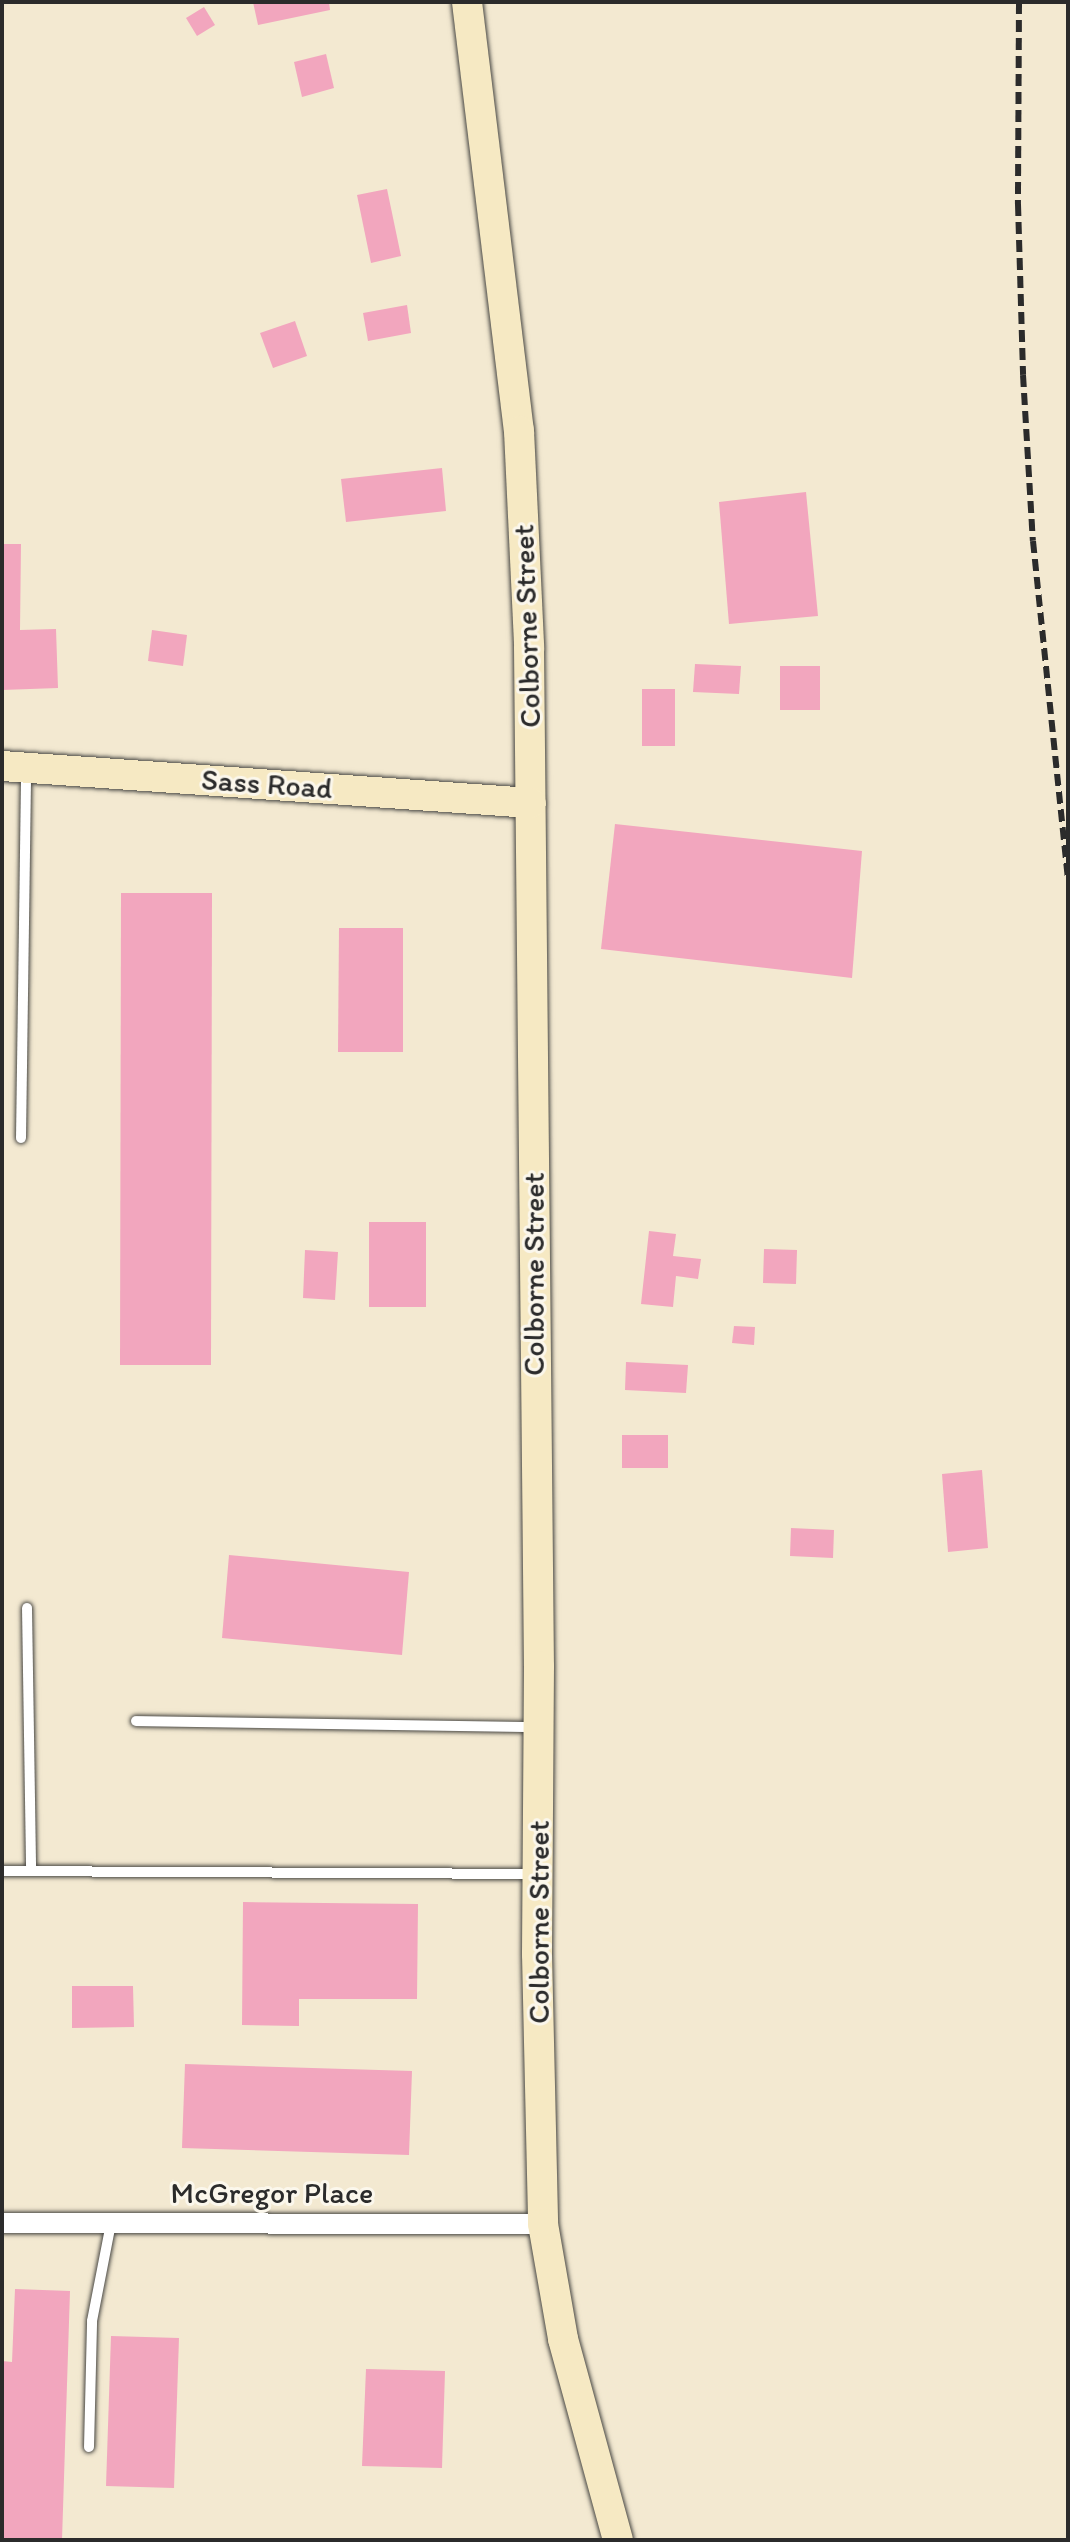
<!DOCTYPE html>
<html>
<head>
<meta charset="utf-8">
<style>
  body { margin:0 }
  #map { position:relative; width:1070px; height:2542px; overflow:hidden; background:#f3e9d1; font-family:Itim,sans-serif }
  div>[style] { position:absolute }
  .building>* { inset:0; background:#f2a6be }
  .roads { filter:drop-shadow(0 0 2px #494844) drop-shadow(0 0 2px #494844) }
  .lane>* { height:10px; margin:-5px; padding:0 5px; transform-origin:5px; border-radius:5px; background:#fff }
  .street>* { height:20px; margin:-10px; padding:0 10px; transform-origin:10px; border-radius:10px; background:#fff }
  .secondary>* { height:30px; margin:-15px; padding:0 15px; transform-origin:15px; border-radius:15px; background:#f6e9c3 }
  .rail>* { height:6px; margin-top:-3px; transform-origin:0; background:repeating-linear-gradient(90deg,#2b2b2b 0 12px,transparent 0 18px) }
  span { translate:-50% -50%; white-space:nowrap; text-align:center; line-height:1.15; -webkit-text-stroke:6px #fbf7ec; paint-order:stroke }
  .street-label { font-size:30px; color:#2b2b2b }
  .frame { position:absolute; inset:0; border:4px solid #2b2b2b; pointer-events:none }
</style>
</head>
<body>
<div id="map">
  <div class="building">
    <i style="clip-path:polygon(253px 2px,329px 2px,330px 10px,258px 25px)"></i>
    <i style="clip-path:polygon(204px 7px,215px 25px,197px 36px,186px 18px)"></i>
    <i style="clip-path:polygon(326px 54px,334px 88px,302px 97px,294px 62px)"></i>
    <i style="clip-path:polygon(387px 189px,401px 256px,371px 263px,357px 195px)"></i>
    <i style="clip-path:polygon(407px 305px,411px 333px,368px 341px,363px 313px)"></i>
    <i style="clip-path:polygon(295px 321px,307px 356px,273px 368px,260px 333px)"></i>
    <i style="clip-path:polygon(442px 468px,446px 511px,346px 522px,341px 479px)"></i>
    <i style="clip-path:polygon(806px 492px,818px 616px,729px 624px,719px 502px)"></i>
    <i style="clip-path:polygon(2px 544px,21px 544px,20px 630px,56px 629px,58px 688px,2px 690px)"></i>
    <i style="clip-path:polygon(152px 630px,187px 635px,183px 666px,148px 661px)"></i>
    <i style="clip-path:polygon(695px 664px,741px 666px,739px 694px,693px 692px)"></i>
    <i style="clip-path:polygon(780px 666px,820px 666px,820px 710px,780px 710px)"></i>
    <i style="clip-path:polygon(642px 689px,675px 689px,675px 746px,642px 746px)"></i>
    <i style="clip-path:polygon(615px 824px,862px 851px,852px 978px,601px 949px)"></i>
    <i style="clip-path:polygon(121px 893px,212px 893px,211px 1365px,120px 1365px)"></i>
    <i style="clip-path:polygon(339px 928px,403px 928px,403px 1052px,338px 1052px)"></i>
    <i style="clip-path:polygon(369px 1222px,426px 1222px,426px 1307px,369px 1307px)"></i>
    <i style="clip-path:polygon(649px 1231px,676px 1234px,673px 1256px,701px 1259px,698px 1279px,676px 1276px,673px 1307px,641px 1304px)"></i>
    <i style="clip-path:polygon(764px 1249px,797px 1250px,796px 1284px,763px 1283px)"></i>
    <i style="clip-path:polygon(305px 1250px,338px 1252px,335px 1300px,303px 1298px)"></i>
    <i style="clip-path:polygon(734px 1326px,755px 1327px,754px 1345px,732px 1343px)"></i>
    <i style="clip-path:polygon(626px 1362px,688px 1365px,686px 1393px,625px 1390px)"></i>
    <i style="clip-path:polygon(622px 1435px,668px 1435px,668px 1468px,622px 1468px)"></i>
    <i style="clip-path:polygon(982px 1470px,988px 1548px,948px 1552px,942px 1474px)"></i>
    <i style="clip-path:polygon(791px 1528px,834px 1530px,833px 1558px,790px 1556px)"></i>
    <i style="clip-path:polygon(229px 1555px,409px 1572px,402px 1655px,222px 1638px)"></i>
    <i style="clip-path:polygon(243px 1902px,418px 1904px,417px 1999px,299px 1999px,299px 2026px,242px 2025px)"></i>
    <i style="clip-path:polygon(72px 1986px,133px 1986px,134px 2027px,72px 2028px)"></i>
    <i style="clip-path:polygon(185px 2064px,412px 2071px,409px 2155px,182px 2148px)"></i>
    <i style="clip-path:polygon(15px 2289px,70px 2291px,62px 2540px,2px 2540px,2px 2361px,12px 2362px)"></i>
    <i style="clip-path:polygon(111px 2336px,179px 2338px,174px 2488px,106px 2486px)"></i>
    <i style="clip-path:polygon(366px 2369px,445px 2371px,442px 2468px,362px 2466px)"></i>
  </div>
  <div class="roads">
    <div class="lane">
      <i style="left:21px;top:1138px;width:368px;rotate:-89.2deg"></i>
      <i style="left:27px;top:1608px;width:263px;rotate:89.1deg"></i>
      <i style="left:136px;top:1721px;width:400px;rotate:0.9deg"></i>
      <i style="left:2px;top:1871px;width:534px;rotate:0.32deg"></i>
      <i style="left:89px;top:2447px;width:126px;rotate:-88.6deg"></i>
      <i style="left:92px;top:2321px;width:100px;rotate:-79deg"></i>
    </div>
    <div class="street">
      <i style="left:2px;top:2223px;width:541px;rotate:0.11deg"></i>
    </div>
    <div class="secondary">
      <i style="left:467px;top:2px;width:432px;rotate:83.1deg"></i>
      <i style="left:519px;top:431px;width:216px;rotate:87.3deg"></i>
      <i style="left:529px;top:647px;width:1019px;rotate:89.44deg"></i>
      <i style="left:539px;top:1666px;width:288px;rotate:90.4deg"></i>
      <i style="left:537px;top:1954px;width:270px;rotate:88.7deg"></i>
      <i style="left:543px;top:2224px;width:117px;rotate:80.1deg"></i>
      <i style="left:563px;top:2339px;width:208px;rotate:74.7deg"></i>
      <i style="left:2px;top:766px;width:530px;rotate:4deg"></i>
    </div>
  </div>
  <div class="rail">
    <i style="left:1019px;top:2px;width:202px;rotate:90.3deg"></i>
    <i style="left:1018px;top:204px;width:171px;rotate:88.3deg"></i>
    <i style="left:1023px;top:375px;width:166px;rotate:86.6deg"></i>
    <i style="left:1033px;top:541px;width:338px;rotate:84.1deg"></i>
  </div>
  <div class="street-label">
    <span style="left:527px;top:626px;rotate:-92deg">Colborne Street</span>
    <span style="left:267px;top:784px;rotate:4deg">Sass Road</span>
    <span style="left:534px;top:1274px;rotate:-90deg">Colborne Street</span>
    <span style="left:539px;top:1922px;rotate:-90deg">Colborne Street</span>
    <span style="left:272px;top:2193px">McGregor Place</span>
  </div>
  <div class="frame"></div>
</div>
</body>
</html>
